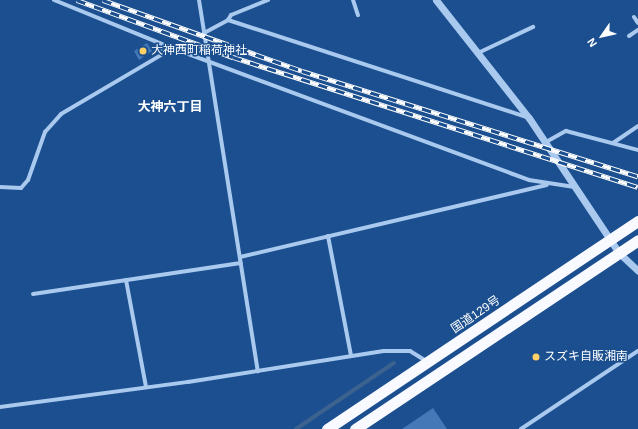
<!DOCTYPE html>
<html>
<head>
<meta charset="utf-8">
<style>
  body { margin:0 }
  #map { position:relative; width:638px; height:429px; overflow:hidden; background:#1b4f8f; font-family:Helvetica,"Noto Sans JP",sans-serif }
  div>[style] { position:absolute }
  .stream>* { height:4px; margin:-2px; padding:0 2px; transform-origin:2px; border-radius:2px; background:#3c6290 }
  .building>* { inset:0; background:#4478b7 }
  .minor>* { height:4px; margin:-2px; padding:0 2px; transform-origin:2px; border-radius:2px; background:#a9c9ee }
  .tertiary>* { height:7px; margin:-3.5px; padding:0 3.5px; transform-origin:3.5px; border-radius:3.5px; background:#a9c9ee }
  .trunk>* { height:11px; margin:-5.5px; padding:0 5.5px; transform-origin:5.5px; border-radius:5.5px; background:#f8faff }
  .rail>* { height:4.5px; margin-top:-2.25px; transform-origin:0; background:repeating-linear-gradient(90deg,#1b4f8f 0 9px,#fff 0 18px); box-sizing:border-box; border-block:1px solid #fff }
  .dots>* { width:11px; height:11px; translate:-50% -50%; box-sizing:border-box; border:2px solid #1b4f8f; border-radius:50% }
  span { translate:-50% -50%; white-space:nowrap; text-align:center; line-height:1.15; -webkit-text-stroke:3px #1b4f8f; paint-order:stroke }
  .poi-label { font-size:12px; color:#fff }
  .left { translate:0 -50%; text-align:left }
  .street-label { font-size:12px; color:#fff }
  .neighbourhood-label { font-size:13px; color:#fff; font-weight:700 }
  .north { position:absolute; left:582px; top:16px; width:40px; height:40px; -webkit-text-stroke:3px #1b4f8f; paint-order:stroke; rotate:236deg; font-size:11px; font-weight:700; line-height:16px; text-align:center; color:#fff }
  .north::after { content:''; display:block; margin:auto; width:14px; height:18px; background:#fff; clip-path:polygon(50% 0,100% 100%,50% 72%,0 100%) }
</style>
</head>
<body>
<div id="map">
  <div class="stream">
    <i style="left:296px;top:429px;width:118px;rotate:-34deg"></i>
  </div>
  <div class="building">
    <i style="clip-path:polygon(147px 43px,152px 51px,139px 60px,134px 51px)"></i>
    <i style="clip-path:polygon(433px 408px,447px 429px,402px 429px)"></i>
  </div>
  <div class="minor">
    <i style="left:54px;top:0;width:119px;rotate:22.2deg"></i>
    <i style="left:164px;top:45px;width:389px;rotate:20.3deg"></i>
    <i style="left:529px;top:180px;width:46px;rotate:8.8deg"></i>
    <i style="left:199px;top:0;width:376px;rotate:81deg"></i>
    <i style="left:353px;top:0;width:16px;rotate:72deg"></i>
    <i style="left:634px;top:17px;width:7px;rotate:56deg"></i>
    <i style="left:228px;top:20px;width:314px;rotate:18deg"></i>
    <i style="left:204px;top:33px;width:27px;rotate:-28deg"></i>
    <i style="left:228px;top:20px;width:6px;rotate:-59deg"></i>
    <i style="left:231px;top:15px;width:40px;rotate:-22deg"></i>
    <i style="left:629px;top:36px;width:11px;rotate:-34deg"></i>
    <i style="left:478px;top:53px;width:61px;rotate:-25.3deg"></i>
    <i style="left:546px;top:142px;width:23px;rotate:-29deg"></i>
    <i style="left:566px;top:131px;width:74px;rotate:14.8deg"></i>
    <i style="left:613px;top:143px;width:30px;rotate:-34deg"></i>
    <i style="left:0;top:187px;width:21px;rotate:3deg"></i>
    <i style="left:21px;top:188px;width:11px;rotate:-49deg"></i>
    <i style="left:28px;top:180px;width:51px;rotate:-70.5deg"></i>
    <i style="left:45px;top:132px;width:24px;rotate:-48deg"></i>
    <i style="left:61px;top:114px;width:116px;rotate:-30.5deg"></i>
    <i style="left:161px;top:55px;width:10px;rotate:-73deg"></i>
    <i style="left:328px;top:236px;width:122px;rotate:79.1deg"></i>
    <i style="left:240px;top:257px;width:315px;rotate:-13.2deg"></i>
    <i style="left:126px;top:280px;width:109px;rotate:79.4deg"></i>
    <i style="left:33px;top:294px;width:210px;rotate:-8.5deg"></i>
    <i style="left:0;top:407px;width:190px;rotate:-7.6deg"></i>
    <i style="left:188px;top:382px;width:198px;rotate:-9deg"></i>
    <i style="left:384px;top:351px;width:26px"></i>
    <i style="left:410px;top:351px;width:19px;rotate:32deg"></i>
    <i style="left:521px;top:429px;width:141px;rotate:-33.7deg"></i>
  </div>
  <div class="tertiary">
    <i style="left:436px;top:0;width:150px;rotate:51.8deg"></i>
    <i style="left:529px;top:118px;width:162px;rotate:56.3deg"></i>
    <i style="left:619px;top:253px;width:26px;rotate:43deg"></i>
  </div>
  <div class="trunk">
    <i style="left:327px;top:429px;width:374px;rotate:-33.8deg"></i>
    <i style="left:355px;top:429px;width:340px;rotate:-33.7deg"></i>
  </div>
  <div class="rail">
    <i style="left:77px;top:0;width:166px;rotate:20.1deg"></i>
    <i style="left:233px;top:57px;width:425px;rotate:17.8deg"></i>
    <i style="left:103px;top:0;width:211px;rotate:19.6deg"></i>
    <i style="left:302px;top:71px;width:352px;rotate:17.4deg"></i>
  </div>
  <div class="dots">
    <i style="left:143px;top:51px;background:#ffd166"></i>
    <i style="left:536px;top:357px;background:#ffd166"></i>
  </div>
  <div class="poi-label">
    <span class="left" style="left:151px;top:51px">大神西町稲荷神社</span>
    <span class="left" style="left:544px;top:357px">スズキ自販湘南</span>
  </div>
  <div class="street-label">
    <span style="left:476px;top:315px;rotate:-34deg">国道129号</span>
  </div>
  <div class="neighbourhood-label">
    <span style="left:170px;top:107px">大神六丁目</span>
  </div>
  <div class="north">N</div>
</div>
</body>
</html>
